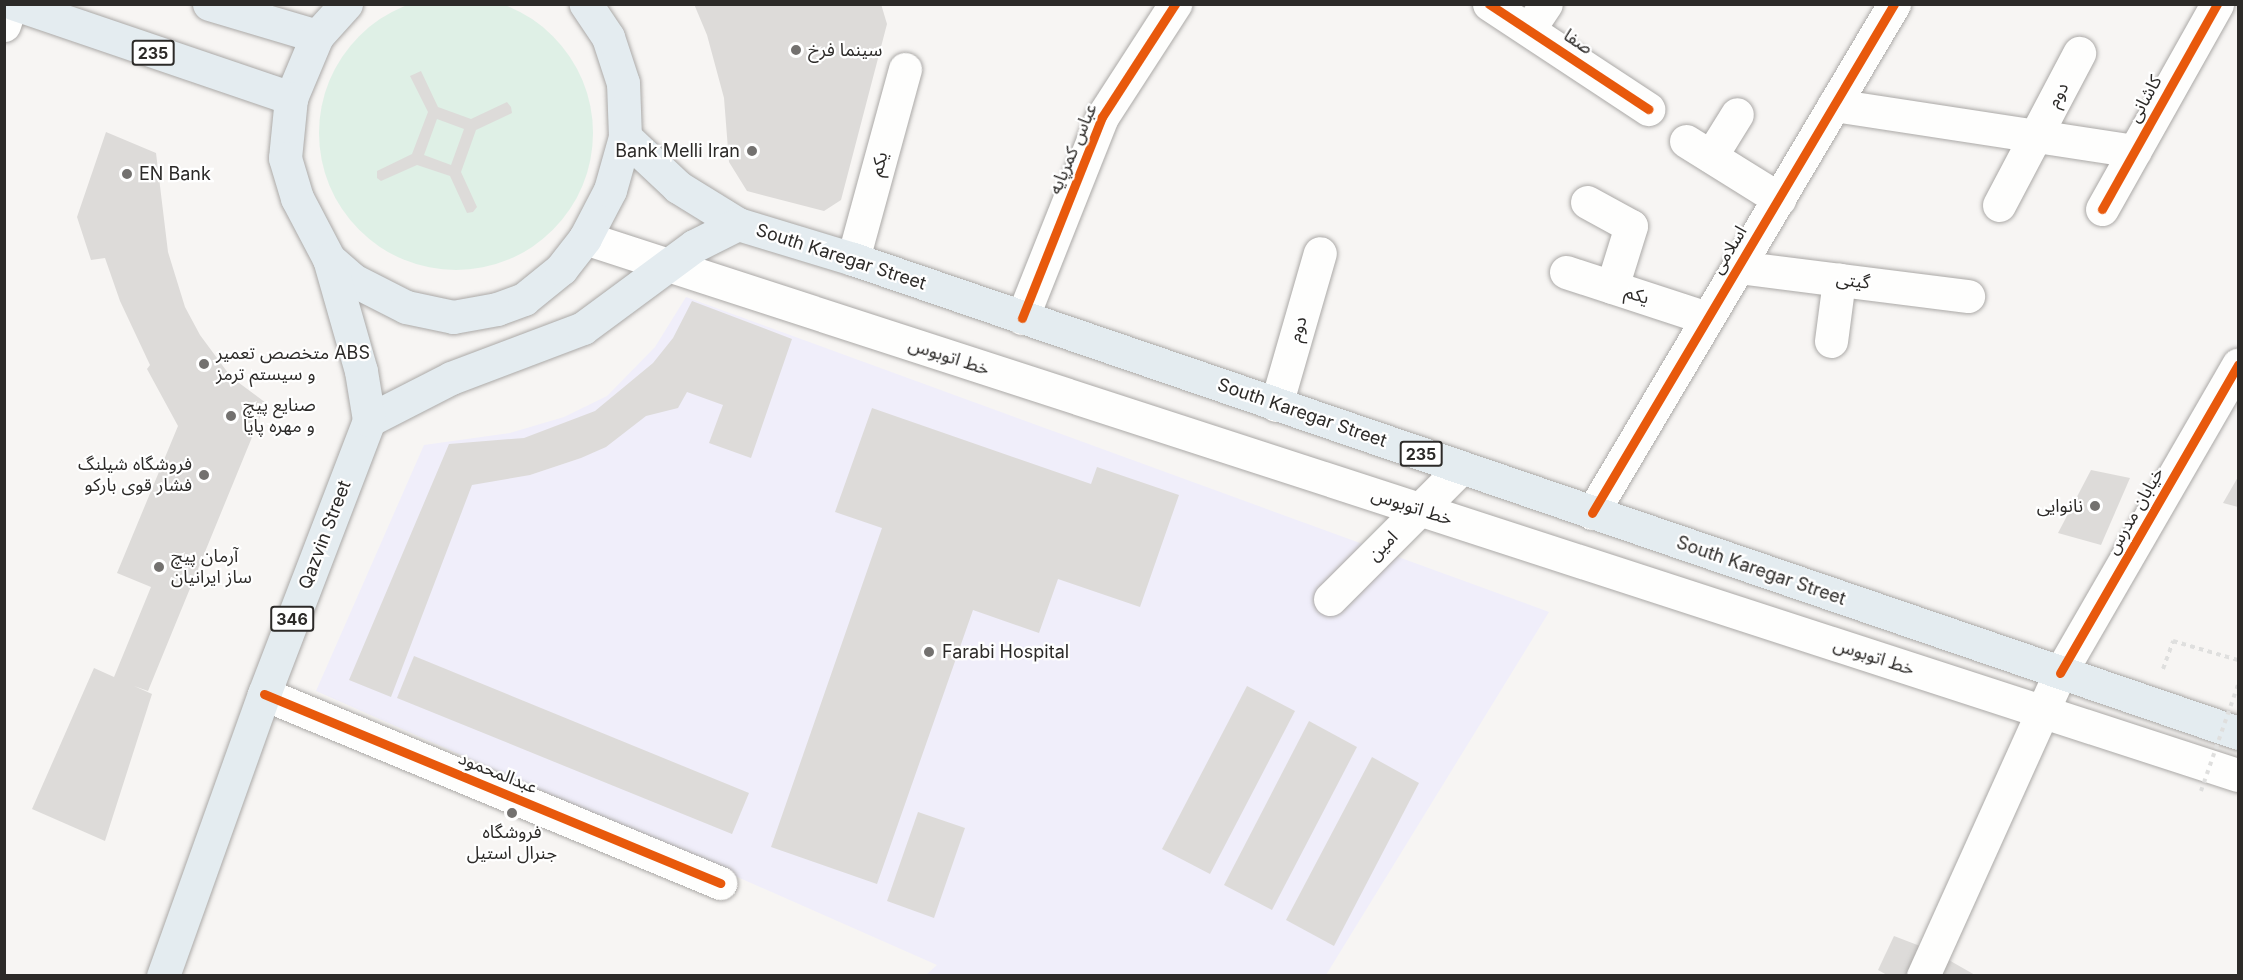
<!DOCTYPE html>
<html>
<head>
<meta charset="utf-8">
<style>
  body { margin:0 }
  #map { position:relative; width:2243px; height:980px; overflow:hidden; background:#f7f5f3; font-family:Inter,"Noto Sans Arabic",sans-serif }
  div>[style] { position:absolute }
  .medical>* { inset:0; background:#f0eefa }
  .green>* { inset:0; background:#dff0e6 }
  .round { border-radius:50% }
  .building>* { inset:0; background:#dddbd9 }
  .path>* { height:4px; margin-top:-2px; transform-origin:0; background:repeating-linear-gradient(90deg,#dfdfde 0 4.5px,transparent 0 9px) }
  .roads { filter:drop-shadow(0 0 2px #aba9a7) drop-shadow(0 0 2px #aba9a7) }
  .minor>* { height:33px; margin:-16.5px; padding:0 16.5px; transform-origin:16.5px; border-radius:16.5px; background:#fefefd }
  .major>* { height:33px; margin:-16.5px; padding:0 16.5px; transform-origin:16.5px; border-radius:16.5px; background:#e4ecf0 }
  .path-bridge>* { height:4px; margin-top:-2px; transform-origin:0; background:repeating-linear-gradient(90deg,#dfdfde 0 4.5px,transparent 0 9px) }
  .cycleway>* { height:9px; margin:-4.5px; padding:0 4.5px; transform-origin:4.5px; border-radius:4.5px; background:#e8590c }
  .dots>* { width:16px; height:16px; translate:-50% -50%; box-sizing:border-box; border:3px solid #fff; border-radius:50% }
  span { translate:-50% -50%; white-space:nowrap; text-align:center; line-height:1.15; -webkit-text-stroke:4.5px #fff; paint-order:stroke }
  .shield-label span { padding:2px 4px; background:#fff; border:2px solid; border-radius:4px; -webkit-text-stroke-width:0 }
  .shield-label { font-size:16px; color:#2c2a28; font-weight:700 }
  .street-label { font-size:18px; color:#2c2a28 }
  .poi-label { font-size:18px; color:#2c2a28 }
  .left { translate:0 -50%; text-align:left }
  .right { translate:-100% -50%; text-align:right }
  .frame { position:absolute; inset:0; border:6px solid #2c2a28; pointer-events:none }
</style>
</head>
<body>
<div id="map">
  <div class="medical">
    <i style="clip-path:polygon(686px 297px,1549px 612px,1326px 975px,926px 975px,937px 965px,316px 691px,424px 445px,510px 433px,564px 417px,607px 396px,655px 347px)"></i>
  </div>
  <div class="green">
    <i class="round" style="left:319px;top:-4px;width:274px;height:274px"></i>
  </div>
  <div class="building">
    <i style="clip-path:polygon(694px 4px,881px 4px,887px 24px,841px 200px,824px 211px,747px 191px,729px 162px,724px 98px,707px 35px)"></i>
    <i style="clip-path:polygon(evenodd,421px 71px,438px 107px,471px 119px,507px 102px,511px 107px,512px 113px,476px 130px,461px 172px,477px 207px,473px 212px,467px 213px,450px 176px,417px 165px,381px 181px,377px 178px,377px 171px,412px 154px,428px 112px,410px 76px,421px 71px,437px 119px,464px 129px,451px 165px,424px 155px,437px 119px)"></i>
    <i style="clip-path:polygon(106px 132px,156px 153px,168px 252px,185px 307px,200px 335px,231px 377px,266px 403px,148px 691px,134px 686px,152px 694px,105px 841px,32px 809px,94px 668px,114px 677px,151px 587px,117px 573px,178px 426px,147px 369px,150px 365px,120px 301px,105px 258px,91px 260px,77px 217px)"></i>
    <i style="clip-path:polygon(692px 301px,792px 339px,751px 458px,709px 443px,723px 405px,687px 392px,678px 408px,646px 416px,606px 447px,581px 458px,530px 475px,472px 485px,391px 697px,349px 680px,449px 444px,524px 438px,595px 411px,653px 363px,673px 338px)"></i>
    <i style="clip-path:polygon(872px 408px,1091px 484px,1097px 467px,1179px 495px,1140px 607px,1058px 579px,1039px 633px,973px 610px,877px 884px,771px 847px,882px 528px,835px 512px)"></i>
    <i style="clip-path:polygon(2091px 470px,2130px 478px,2101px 545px,2058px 533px)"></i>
    <i style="clip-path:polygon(2238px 477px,2238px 507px,2223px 503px)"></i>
    <i style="clip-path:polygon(414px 656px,749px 793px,732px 834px,397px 698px)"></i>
    <i style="clip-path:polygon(1247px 686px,1295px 711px,1210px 874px,1162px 849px)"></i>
    <i style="clip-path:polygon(1309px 721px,1357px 747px,1272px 910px,1224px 885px)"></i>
    <i style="clip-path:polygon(1372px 757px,1419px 783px,1334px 946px,1286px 920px)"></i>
    <i style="clip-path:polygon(918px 812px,965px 828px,934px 918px,887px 901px)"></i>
    <i style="clip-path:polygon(1894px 936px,1933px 951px,1975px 975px,1887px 975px,1878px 970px)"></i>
  </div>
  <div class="path">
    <i style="left:2163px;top:669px;width:30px;rotate:-70deg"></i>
    <i style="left:2173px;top:641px;width:68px;rotate:16.3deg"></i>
  </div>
  <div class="roads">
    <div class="minor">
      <i style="left:1489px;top:4px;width:191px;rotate:33.4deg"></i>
      <i style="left:4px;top:25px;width:22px;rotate:-72deg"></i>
      <i style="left:1529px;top:29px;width:30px;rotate:-56deg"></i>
      <i style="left:1834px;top:105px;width:304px;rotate:8.7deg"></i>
      <i style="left:1686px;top:141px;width:110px;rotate:31.9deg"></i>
      <i style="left:1711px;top:156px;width:49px;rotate:-58.2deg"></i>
      <i style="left:1587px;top:202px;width:50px;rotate:28.6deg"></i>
      <i style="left:1631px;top:226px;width:64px;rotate:107.3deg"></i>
      <i style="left:1999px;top:205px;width:172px;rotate:-62.2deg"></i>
      <i style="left:2102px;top:209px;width:235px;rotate:-60.7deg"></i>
      <i style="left:585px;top:238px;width:1738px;rotate:18deg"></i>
      <i style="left:853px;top:259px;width:197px;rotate:-74.7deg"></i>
      <i style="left:1738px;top:267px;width:232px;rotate:7.2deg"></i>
      <i style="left:1566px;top:272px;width:148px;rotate:18.1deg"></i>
      <i style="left:1022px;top:318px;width:216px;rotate:-68.3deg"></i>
      <i style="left:1102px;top:117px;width:135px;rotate:-57.1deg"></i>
      <i style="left:1831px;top:341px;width:62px;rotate:-82.5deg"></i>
      <i style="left:1276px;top:405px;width:158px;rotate:-73.9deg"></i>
      <i style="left:1592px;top:513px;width:592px;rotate:-59.32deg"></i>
      <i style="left:1330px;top:599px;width:185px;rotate:-45deg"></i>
      <i style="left:264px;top:694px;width:494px;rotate:22.5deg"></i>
      <i style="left:1923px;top:976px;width:333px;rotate:-65.7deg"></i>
      <i style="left:2060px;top:673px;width:356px;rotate:-60deg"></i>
    </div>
    <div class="major">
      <i style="left:15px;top:4px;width:292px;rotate:18.8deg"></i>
      <i style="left:209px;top:4px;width:113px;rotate:16.5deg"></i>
      <i style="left:346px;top:4px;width:43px;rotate:132.2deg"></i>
      <i style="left:317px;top:36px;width:67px;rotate:112.8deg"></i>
      <i style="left:291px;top:98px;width:60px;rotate:95.7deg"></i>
      <i style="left:285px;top:158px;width:42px;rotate:73.3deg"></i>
      <i style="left:297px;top:198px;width:69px;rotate:62.3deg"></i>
      <i style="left:329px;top:259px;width:32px;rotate:41deg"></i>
      <i style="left:353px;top:280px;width:59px;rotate:27deg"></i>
      <i style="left:406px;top:307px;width:48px;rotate:12deg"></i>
      <i style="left:453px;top:317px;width:45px;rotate:-10.3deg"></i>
      <i style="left:497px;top:309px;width:29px;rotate:-20deg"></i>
      <i style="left:524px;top:299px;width:48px;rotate:-39deg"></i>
      <i style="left:561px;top:269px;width:39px;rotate:-52deg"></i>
      <i style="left:585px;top:238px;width:54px;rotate:-62.5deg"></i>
      <i style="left:610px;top:190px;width:55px;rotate:-74.2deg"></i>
      <i style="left:625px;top:137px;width:54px;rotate:-92.1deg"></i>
      <i style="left:623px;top:83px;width:48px;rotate:-108.1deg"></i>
      <i style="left:608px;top:37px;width:40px;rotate:-124deg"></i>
      <i style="left:625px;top:137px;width:73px;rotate:43.3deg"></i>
      <i style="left:678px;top:187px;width:70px;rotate:31.7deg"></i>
      <i style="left:738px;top:224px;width:120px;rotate:16.9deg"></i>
      <i style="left:853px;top:259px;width:1464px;rotate:18.89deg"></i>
      <i style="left:369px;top:420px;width:92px;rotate:-27.1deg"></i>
      <i style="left:451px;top:378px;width:141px;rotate:-20.7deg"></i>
      <i style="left:583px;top:328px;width:138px;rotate:-36.5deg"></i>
      <i style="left:694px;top:246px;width:49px;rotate:-26.6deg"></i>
      <i style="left:163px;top:976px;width:300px;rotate:-70.3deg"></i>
      <i style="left:264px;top:694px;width:293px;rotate:-69deg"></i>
      <i style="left:369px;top:420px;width:50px;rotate:-99.3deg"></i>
      <i style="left:361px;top:371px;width:116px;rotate:-105.9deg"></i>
    </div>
  </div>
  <div class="path-bridge">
    <i style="left:2201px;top:791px;width:112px;rotate:-70.8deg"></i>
  </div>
  <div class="cycleway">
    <i style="left:1489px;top:4px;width:191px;rotate:33.4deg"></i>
    <i style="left:2102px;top:209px;width:235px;rotate:-60.7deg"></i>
    <i style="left:1022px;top:318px;width:216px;rotate:-68.3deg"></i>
    <i style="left:1102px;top:117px;width:135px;rotate:-57.1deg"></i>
    <i style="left:1592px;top:513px;width:592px;rotate:-59.32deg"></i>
    <i style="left:2060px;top:673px;width:356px;rotate:-60deg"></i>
    <i style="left:264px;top:694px;width:494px;rotate:22.5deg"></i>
  </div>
  <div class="dots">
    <i style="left:796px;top:50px;background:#73716f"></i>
    <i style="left:752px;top:151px;background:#73716f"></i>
    <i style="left:127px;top:174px;background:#73716f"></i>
    <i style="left:204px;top:364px;background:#73716f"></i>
    <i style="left:231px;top:416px;background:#73716f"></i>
    <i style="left:204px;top:475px;background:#73716f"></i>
    <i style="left:2095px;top:506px;background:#73716f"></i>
    <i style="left:159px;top:567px;background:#73716f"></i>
    <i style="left:929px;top:652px;background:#73716f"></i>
    <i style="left:512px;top:813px;background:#73716f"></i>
  </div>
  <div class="shield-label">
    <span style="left:153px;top:53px">235</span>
    <span style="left:1421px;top:454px">235</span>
    <span style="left:292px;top:619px">346</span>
  </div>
  <div class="street-label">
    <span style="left:1578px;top:42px;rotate:34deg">صفا</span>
    <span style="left:2058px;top:95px;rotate:-63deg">دوم</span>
    <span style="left:2145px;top:99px;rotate:-61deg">کاشانی</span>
    <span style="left:1073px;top:149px;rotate:-67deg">عباس کمرپایه</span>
    <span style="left:879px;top:164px;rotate:-75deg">یکم</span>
    <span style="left:1729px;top:250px;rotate:-59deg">اسلامی</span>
    <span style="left:841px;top:257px;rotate:18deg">South Karegar Street</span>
    <span style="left:1853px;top:281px;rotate:7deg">گیتی</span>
    <span style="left:1637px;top:295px;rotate:18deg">یکم</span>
    <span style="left:1298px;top:329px;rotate:-74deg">دوم</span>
    <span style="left:949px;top:357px;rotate:18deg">خط اتوبوس</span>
    <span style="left:1302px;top:413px;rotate:19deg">South Karegar Street</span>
    <span style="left:1412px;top:507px;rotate:18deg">خط اتوبوس</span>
    <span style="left:2135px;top:511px;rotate:-60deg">خیابان مدرس</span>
    <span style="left:325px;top:535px;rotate:-69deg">Qazvin Street</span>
    <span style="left:1383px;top:546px;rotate:-45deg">امین</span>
    <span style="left:1761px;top:571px;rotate:19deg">South Karegar Street</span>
    <span style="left:1874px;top:657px;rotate:18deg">خط اتوبوس</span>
    <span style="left:498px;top:773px;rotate:22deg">عبدالمحمود</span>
  </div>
  <div class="poi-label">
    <span class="left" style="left:808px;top:50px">سینما فرخ</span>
    <span class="right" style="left:740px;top:151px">Bank Melli Iran</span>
    <span class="left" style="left:139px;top:174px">EN Bank</span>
    <span class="left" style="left:216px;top:364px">متخصص تعمیر ABS<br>و سیستم ترمز</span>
    <span class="left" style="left:243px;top:416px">صنایع پیچ<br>و مهره پایا</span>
    <span class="right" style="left:192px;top:475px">فروشگاه شیلنگ<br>فشار قوی بارکو</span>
    <span class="right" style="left:2083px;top:506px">نانوایی</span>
    <span class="left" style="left:171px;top:567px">آرمان پیچ<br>ساز ایرانیان</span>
    <span class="left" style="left:942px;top:652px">Farabi Hospital</span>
    <span style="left:512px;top:843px">فروشگاه<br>جنرال استیل</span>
  </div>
  <div class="frame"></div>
</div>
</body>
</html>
